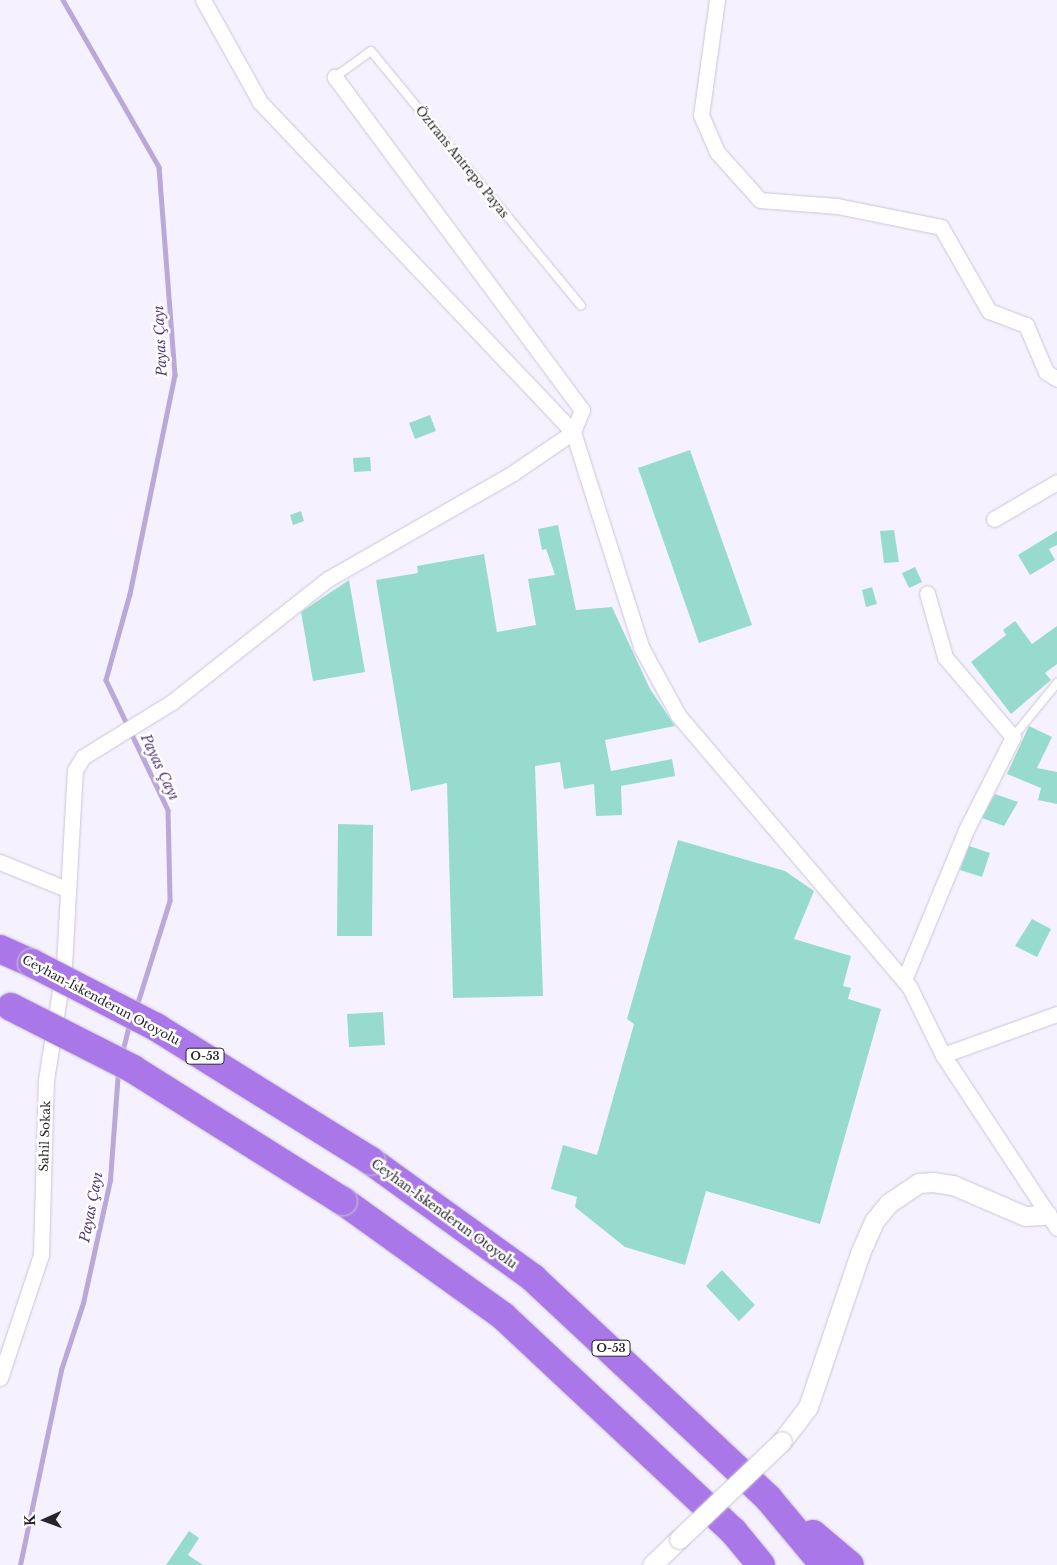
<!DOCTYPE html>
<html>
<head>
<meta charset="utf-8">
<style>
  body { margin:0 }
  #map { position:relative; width:1057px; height:1565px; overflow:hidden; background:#f6f1fe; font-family:"Libre Baskerville",serif }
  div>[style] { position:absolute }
  .stream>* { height:4.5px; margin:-2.25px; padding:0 2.25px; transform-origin:2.25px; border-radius:2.25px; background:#baa8d8 }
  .building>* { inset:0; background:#97dbce }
  .roads { filter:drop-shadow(0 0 1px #cbc5d5) drop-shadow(0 0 1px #cbc5d5) }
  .service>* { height:8px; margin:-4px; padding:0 4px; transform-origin:4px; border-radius:4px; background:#fff }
  .minor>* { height:15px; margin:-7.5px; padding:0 7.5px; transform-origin:7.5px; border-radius:7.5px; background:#fff }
  .tertiary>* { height:19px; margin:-9.5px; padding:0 9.5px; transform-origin:9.5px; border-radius:9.5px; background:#fff }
  .motorway>* { height:28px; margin:-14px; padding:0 14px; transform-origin:14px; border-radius:14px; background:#a977e8 }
  .bridges { filter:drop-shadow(0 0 1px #cbc5d5) drop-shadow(0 0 1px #cbc5d5) }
  .tertiary-bridge>* { height:19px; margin:-9.5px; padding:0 9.5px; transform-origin:9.5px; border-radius:9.5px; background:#fff }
  .motorway-bridge>* { height:28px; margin:-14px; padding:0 14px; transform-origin:14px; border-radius:14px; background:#a977e8 }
  span { translate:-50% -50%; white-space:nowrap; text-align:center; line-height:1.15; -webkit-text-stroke:5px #fff; paint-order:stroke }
  .shield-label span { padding:1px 4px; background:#fff; border:1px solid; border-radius:4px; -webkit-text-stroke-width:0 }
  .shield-label { font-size:11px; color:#27252b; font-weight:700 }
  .street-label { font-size:12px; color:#27252b }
  .water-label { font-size:14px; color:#563b78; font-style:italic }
  .north { position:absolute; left:20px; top:1495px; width:50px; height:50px; -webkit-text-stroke:4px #fff; paint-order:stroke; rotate:268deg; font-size:14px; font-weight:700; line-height:20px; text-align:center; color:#27252b }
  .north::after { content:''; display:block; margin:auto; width:18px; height:22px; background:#27252b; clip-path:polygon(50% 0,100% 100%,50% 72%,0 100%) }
</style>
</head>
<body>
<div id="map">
  <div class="stream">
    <i style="left:63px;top:0;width:193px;rotate:60.1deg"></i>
    <i style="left:159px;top:167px;width:209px;rotate:85.6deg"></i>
    <i style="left:175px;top:375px;width:224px;rotate:101.6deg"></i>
    <i style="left:130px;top:594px;width:89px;rotate:105.6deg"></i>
    <i style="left:106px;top:680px;width:144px;rotate:64.5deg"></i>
    <i style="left:168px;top:810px;width:91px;rotate:88.7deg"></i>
    <i style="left:170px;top:901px;width:110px;rotate:107.4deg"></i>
    <i style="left:122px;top:1053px;width:29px;rotate:-76deg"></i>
    <i style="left:20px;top:1565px;width:199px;rotate:-78.1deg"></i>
    <i style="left:61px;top:1370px;width:71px;rotate:-71.8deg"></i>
    <i style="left:83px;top:1303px;width:126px;rotate:-77.6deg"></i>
    <i style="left:110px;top:1180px;width:109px;rotate:-85.8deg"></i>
  </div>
  <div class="building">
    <i style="clip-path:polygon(430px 415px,436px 431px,415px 439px,409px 423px)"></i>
    <i style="clip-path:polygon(690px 450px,752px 625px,699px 643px,638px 468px)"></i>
    <i style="clip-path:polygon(370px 457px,371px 471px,354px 472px,353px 458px)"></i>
    <i style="clip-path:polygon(301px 511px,304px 521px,293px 525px,290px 515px)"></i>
    <i style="clip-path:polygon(558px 525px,576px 610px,612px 607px,650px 689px,675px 726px,605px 740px,611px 771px,672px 759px,675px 776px,621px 786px,622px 815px,596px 816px,594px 784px,564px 789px,560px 762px,535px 766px,543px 996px,453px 998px,447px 783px,411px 791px,376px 580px,418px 573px,417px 566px,484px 554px,497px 632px,536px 625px,528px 579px,555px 575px,546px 549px,542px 550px,538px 529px)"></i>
    <i style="clip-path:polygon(894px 530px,899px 562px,884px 563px,880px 531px)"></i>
    <i style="clip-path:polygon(1057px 531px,1057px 545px,1049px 549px,1055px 560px,1030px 575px,1018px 555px)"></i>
    <i style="clip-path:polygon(915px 567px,922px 582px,909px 588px,902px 573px)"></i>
    <i style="clip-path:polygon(349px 580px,365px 672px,313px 681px,301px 612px)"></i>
    <i style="clip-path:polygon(872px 587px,877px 604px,866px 607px,862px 590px)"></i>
    <i style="clip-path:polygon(1015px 621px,1032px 644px,1057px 626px,1057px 664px,1045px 673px,1051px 680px,1011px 714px,971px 662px,1006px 635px,1003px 630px)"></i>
    <i style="clip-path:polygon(1029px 726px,1052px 737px,1037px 768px,1057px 772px,1057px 804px,1038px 800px,1041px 788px,1007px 774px)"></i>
    <i style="clip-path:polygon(995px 794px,1018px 802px,1004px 826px,982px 818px)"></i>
    <i style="clip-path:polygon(338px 824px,373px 825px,372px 936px,337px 936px)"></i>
    <i style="clip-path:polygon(678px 840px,785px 871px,814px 891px,794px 939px,851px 956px,843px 986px,851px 988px,848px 999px,881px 1009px,820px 1224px,706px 1191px,685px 1265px,625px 1247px,575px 1207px,577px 1197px,551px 1189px,563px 1145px,597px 1155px,634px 1024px,627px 1019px)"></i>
    <i style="clip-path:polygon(969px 846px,990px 853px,982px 877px,960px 870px)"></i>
    <i style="clip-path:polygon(1032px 919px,1051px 929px,1037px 957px,1015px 946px)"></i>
    <i style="clip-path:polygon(383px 1012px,385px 1045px,349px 1047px,347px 1014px)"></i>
    <i style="clip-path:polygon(722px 1270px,755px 1305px,739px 1321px,706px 1286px)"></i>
    <i style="clip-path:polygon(189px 1531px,199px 1538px,188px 1555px,203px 1565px,166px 1565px)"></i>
  </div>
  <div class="roads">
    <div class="service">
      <i style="left:335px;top:77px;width:44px;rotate:-35.8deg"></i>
      <i style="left:371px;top:51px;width:330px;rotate:50.5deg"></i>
      <i style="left:1013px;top:737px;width:70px;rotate:-50.8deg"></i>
    </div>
    <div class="minor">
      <i style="left:203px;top:0;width:117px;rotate:60.8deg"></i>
      <i style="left:260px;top:102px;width:455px;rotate:46.5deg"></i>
      <i style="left:573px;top:432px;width:225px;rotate:72.4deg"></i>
      <i style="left:641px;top:647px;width:77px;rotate:61.4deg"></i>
      <i style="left:678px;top:715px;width:356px;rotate:49.6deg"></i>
      <i style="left:909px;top:986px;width:77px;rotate:63.8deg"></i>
      <i style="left:943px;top:1055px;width:207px;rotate:56.6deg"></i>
      <i style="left:717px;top:0;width:116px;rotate:97.9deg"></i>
      <i style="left:701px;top:115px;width:40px;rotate:66.6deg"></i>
      <i style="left:717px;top:152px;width:64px;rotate:48.1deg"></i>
      <i style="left:760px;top:200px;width:77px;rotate:4.5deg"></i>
      <i style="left:837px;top:206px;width:106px;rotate:11.4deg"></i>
      <i style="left:941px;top:227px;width:97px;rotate:60.3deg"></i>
      <i style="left:989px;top:311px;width:40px;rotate:21deg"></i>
      <i style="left:1026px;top:325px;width:51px;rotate:66.9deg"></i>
      <i style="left:1046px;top:372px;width:13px;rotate:32deg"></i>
      <i style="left:994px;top:519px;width:73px;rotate:-30.4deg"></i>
      <i style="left:0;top:862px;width:71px;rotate:22.2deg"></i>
      <i style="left:904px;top:980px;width:162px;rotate:-67.5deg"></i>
      <i style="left:966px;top:830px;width:104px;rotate:-63.2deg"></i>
      <i style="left:1013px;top:737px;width:105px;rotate:-130.4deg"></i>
      <i style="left:945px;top:657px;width:66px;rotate:-105.7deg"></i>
      <i style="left:943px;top:1055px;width:121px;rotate:-19.8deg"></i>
      <i style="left:0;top:1378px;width:130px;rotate:-71.6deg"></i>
      <i style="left:41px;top:1255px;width:175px;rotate:-88.4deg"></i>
      <i style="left:46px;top:1080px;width:116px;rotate:-81.1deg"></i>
      <i style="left:64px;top:965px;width:195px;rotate:-86.8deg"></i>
      <i style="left:75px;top:770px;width:15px;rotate:-58deg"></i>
      <i style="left:83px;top:757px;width:105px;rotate:-31.7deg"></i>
      <i style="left:172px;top:702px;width:199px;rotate:-38.3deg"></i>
      <i style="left:328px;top:579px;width:213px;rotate:-29.8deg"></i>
      <i style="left:513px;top:473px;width:73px;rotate:-34.3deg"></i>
      <i style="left:573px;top:432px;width:24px;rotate:-68deg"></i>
      <i style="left:582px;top:410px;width:415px;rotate:-126.6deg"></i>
    </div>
    <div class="tertiary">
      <i style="left:782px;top:1441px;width:43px;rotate:-52.6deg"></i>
      <i style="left:808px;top:1407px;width:163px;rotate:-71.3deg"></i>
      <i style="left:860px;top:1253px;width:36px;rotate:-66deg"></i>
      <i style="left:875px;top:1220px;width:22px;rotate:-51deg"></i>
      <i style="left:889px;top:1203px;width:36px;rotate:-34deg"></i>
      <i style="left:919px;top:1183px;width:14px;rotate:-4deg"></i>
      <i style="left:933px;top:1182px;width:20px;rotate:9deg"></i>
      <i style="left:953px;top:1185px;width:78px;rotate:23.3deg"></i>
      <i style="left:1025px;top:1216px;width:22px;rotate:-3deg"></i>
      <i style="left:652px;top:1565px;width:37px;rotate:-44deg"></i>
    </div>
    <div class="motorway">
      <i style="left:0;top:949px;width:35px;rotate:24deg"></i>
      <i style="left:371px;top:1161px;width:200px;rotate:35.8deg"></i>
      <i style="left:533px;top:1278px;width:322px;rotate:43.1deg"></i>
      <i style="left:768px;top:1498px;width:87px;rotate:50.1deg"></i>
      <i style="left:343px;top:1201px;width:197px;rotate:35.7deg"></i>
      <i style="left:503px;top:1316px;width:315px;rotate:43.1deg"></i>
      <i style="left:733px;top:1531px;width:44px;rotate:50.5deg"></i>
      <i style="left:813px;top:1534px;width:48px;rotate:40deg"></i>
    </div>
  </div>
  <div class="bridges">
    <div class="tertiary-bridge">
      <i style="left:679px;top:1539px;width:142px;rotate:-43.6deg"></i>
    </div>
    <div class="motorway-bridge">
      <i style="left:32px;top:963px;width:140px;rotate:27.3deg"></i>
      <i style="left:156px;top:1027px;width:253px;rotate:31.9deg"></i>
      <i style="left:11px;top:1007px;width:137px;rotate:26.9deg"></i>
      <i style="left:133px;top:1069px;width:248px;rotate:32.2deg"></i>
    </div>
  </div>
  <div class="shield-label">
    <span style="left:205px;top:1056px">O-53</span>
    <span style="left:611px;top:1348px">O-53</span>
  </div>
  <div class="street-label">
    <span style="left:462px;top:162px;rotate:51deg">Öztrans Antrepo Payas</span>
    <span style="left:101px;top:1000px;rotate:28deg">Ceyhan-İskenderun Otoyolu</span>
    <span style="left:45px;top:1136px;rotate:-88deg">Sahil Sokak</span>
    <span style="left:444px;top:1214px;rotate:36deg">Ceyhan-İskenderun Otoyolu</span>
  </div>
  <div class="water-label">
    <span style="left:160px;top:341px;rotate:-93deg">Payas Çayı</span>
    <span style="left:160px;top:767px;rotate:65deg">Payas Çayı</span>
    <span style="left:91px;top:1207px;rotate:-79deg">Payas Çayı</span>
  </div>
  <div class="north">K</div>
</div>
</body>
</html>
